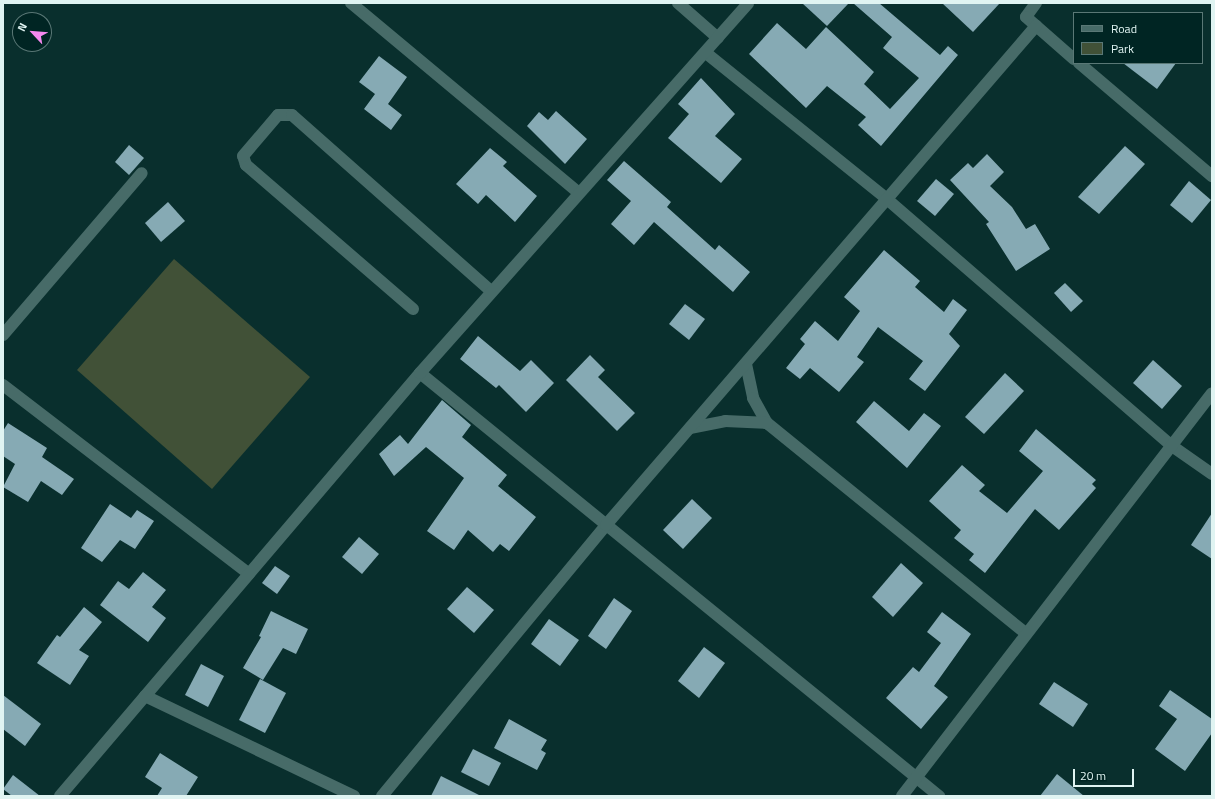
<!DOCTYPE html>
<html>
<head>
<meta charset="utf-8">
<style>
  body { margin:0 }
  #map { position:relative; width:1215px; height:799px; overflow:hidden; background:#092f2d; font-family:"Titillium Web",sans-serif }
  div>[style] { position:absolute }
  .green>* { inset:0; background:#415137 }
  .building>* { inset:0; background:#86aab4 }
  .lane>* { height:12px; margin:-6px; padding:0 6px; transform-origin:6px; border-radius:6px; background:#476b68 }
  .street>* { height:12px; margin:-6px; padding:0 6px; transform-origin:6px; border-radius:6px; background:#476b68 }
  span { translate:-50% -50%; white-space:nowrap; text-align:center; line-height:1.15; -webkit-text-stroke:4px #002523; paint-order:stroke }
  .frame { position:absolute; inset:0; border:4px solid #e0f4f2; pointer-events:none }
  .legend { position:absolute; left:1073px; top:12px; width:130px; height:52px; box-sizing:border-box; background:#002523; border:1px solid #5a7876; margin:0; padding:5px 7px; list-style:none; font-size:12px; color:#e0f4f2 }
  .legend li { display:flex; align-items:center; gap:8px; height:20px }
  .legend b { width:20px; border:1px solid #5a7876 }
  .north { position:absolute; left:12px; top:12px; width:40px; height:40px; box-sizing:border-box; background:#002523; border:1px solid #5a7876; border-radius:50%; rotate:296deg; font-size:11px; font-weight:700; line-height:16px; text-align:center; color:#e0f4f2 }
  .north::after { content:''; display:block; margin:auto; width:14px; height:18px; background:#f589ef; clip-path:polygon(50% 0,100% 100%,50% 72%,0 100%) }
  .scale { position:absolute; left:1073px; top:769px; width:61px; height:18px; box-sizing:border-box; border:2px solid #e0f4f2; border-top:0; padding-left:5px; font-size:12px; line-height:14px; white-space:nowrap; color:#e0f4f2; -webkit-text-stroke:3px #002523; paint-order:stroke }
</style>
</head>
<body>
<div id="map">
  <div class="green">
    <i style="clip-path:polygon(174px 259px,310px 377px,212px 489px,77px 370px)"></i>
  </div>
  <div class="building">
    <i style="clip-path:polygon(802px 3px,849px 3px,827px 26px)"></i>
    <i style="clip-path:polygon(853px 3px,879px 3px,940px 55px,948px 46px,958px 55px,881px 146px,858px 125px,866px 117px,827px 86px,806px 108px,749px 54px,777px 23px,806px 49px,826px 27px,874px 72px,864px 84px,890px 109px,919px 78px,883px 48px,892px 37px)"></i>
    <i style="clip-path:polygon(942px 3px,1000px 3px,973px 32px)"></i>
    <i style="clip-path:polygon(379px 56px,407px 77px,388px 104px,402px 115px,391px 130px,364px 109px,375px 94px,359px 82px)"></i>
    <i style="clip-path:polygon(1123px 63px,1176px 63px,1157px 89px)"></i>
    <i style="clip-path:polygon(701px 78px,735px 114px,715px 136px,742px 159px,721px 183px,668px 138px,689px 114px,678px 104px)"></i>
    <i style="clip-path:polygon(556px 111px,587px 139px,565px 164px,527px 126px,539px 112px,548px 120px)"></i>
    <i style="clip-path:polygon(129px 145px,144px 158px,129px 175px,115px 162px)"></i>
    <i style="clip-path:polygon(1125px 146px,1145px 164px,1099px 214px,1078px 197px)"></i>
    <i style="clip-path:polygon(490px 148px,507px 162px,503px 166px,537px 196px,515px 222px,486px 195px,478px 204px,456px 184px)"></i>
    <i style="clip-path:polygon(987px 154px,1004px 172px,990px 186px,1012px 207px,1026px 229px,1035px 224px,1050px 249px,1016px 271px,986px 224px,989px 222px,950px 180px,968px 163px,973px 168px)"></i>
    <i style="clip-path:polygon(624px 161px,671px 202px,667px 207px,715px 250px,719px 245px,750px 272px,733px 292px,654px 222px,634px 245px,611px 224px,631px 201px,607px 180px)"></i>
    <i style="clip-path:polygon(936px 179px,954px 194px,935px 216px,917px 201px)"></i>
    <i style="clip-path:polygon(1189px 181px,1211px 200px,1192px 223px,1170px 205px)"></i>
    <i style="clip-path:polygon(168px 202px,185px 221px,161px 242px,145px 223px)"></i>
    <i style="clip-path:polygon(884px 250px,920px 281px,915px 287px,944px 312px,953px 299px,967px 310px,949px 334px,960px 346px,925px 391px,909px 379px,923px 361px,878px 327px,857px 357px,864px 362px,839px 392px,810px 368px,800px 379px,786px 368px,805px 344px,800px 339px,815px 321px,838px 341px,860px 311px,844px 297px)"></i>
    <i style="clip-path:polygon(1065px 283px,1083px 301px,1071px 312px,1054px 293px)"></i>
    <i style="clip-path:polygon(685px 304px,705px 319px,689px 340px,669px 324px)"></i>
    <i style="clip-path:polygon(478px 336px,520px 371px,531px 360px,554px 383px,526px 412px,499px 385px,496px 388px,460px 359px)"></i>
    <i style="clip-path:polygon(590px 355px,605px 370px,598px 377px,635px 413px,617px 431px,566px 380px)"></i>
    <i style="clip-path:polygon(1153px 360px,1182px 386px,1162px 409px,1133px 383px)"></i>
    <i style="clip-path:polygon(1005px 373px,1024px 391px,984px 434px,965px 417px)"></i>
    <i style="clip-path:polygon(442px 400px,471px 425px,462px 437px,507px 475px,498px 486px,536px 517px,509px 551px,500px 544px,493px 552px,468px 530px,454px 550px,427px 531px,464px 478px,426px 447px,394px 476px,379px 454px,400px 435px,408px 444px)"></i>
    <i style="clip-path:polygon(874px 401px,909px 431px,924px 413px,941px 426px,907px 468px,856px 422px)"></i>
    <i style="clip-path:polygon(8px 423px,47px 448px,42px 457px,74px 479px,62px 495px,41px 481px,28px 502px,3px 487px,15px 464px,3px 456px,3px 431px)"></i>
    <i style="clip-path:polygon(1036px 429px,1096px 480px,1092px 484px,1096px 488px,1059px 530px,1035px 509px,985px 573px,969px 560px,974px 554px,954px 538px,961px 530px,929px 501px,962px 465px,985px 485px,979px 491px,1007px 513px,1043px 471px,1019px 451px)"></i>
    <i style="clip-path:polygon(692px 499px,712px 518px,683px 549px,663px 530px)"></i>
    <i style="clip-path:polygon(110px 504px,131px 518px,137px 510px,154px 521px,135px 549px,120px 540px,102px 562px,81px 548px)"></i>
    <i style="clip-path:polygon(1212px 513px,1212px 559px,1191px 545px)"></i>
    <i style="clip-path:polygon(359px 537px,379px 554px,362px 574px,342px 557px)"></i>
    <i style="clip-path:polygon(901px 563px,923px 583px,893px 617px,872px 597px)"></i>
    <i style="clip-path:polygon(275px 566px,290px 576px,277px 594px,262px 583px)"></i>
    <i style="clip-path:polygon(143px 572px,166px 590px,152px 607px,166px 618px,148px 642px,100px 605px,118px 581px,129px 589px)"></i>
    <i style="clip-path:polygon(467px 587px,494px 610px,474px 633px,447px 609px)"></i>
    <i style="clip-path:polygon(614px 598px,632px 611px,606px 649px,588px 636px)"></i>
    <i style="clip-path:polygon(84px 607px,102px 622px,79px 650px,89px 656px,70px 685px,37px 663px,57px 635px,60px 637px)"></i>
    <i style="clip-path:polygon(271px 611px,308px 629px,296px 654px,283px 648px,263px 680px,243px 668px,261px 637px,259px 636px)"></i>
    <i style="clip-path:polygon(942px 612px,971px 634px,934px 686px,948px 697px,921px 729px,886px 698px,913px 667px,919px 672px,941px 643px,927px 632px)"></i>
    <i style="clip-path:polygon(549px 619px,579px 640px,560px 666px,531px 644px)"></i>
    <i style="clip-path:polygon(704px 647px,725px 663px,699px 698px,678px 681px)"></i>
    <i style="clip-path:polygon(201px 664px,224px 676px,208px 707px,185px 695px)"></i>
    <i style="clip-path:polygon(260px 679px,286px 693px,265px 733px,239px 720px)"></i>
    <i style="clip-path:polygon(1054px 682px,1088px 704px,1073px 727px,1039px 704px)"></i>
    <i style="clip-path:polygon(1170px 690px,1212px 719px,1212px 733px,1185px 771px,1155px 749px,1177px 719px,1159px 706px)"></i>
    <i style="clip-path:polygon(3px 695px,41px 724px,25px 746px,3px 729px)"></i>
    <i style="clip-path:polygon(509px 719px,547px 740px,541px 750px,546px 753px,537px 770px,494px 748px)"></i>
    <i style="clip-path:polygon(473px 749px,501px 763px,489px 786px,461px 772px)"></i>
    <i style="clip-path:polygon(160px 753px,198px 777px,186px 796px,157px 796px,162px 788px,145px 777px)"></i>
    <i style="clip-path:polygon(1057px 774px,1084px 796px,1040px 796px)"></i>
    <i style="clip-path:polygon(13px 775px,40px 796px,12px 796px,3px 789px)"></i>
    <i style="clip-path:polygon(441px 776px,481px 796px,431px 796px)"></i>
  </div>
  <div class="lane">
    <i style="left:351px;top:3px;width:295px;rotate:39.8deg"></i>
    <i style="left:413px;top:309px;width:221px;rotate:-139.2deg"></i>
    <i style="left:246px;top:165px;width:9px;rotate:-108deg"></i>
    <i style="left:243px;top:156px;width:54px;rotate:-49.5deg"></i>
    <i style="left:278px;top:115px;width:14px"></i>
    <i style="left:292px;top:115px;width:266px;rotate:41.5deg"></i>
    <i style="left:3px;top:335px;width:213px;rotate:-49.4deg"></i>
  </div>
  <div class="street">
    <i style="left:678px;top:3px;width:53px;rotate:41.2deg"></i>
    <i style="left:1036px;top:3px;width:17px;rotate:126deg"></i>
    <i style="left:1026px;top:17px;width:64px;rotate:41.2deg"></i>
    <i style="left:706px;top:53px;width:234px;rotate:38.9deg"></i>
    <i style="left:888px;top:200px;width:376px;rotate:40.9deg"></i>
    <i style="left:1172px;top:446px;width:49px;rotate:35deg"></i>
    <i style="left:1079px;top:63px;width:175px;rotate:40.4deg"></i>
    <i style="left:746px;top:364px;width:35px;rotate:78deg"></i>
    <i style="left:753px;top:398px;width:29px;rotate:61deg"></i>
    <i style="left:767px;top:423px;width:333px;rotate:39.1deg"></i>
    <i style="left:420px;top:373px;width:670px;rotate:39.18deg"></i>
    <i style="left:3px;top:385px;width:310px;rotate:37.5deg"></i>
    <i style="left:690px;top:428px;width:36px;rotate:-11deg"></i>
    <i style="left:725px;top:421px;width:42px;rotate:2.7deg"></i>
    <i style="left:145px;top:696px;width:232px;rotate:25.6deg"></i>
    <i style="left:60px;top:796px;width:555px;rotate:-49.6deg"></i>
    <i style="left:420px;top:373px;width:494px;rotate:-48.4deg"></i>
    <i style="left:382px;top:796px;width:352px;rotate:-50.4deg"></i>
    <i style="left:606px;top:525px;width:659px;rotate:-49.25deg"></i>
    <i style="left:902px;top:796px;width:508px;rotate:-52.43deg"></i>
  </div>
  <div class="frame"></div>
  <ul class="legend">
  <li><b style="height:5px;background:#476b68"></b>Road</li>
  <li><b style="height:11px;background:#415137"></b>Park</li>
  </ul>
  <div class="north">N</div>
  <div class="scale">20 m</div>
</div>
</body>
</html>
